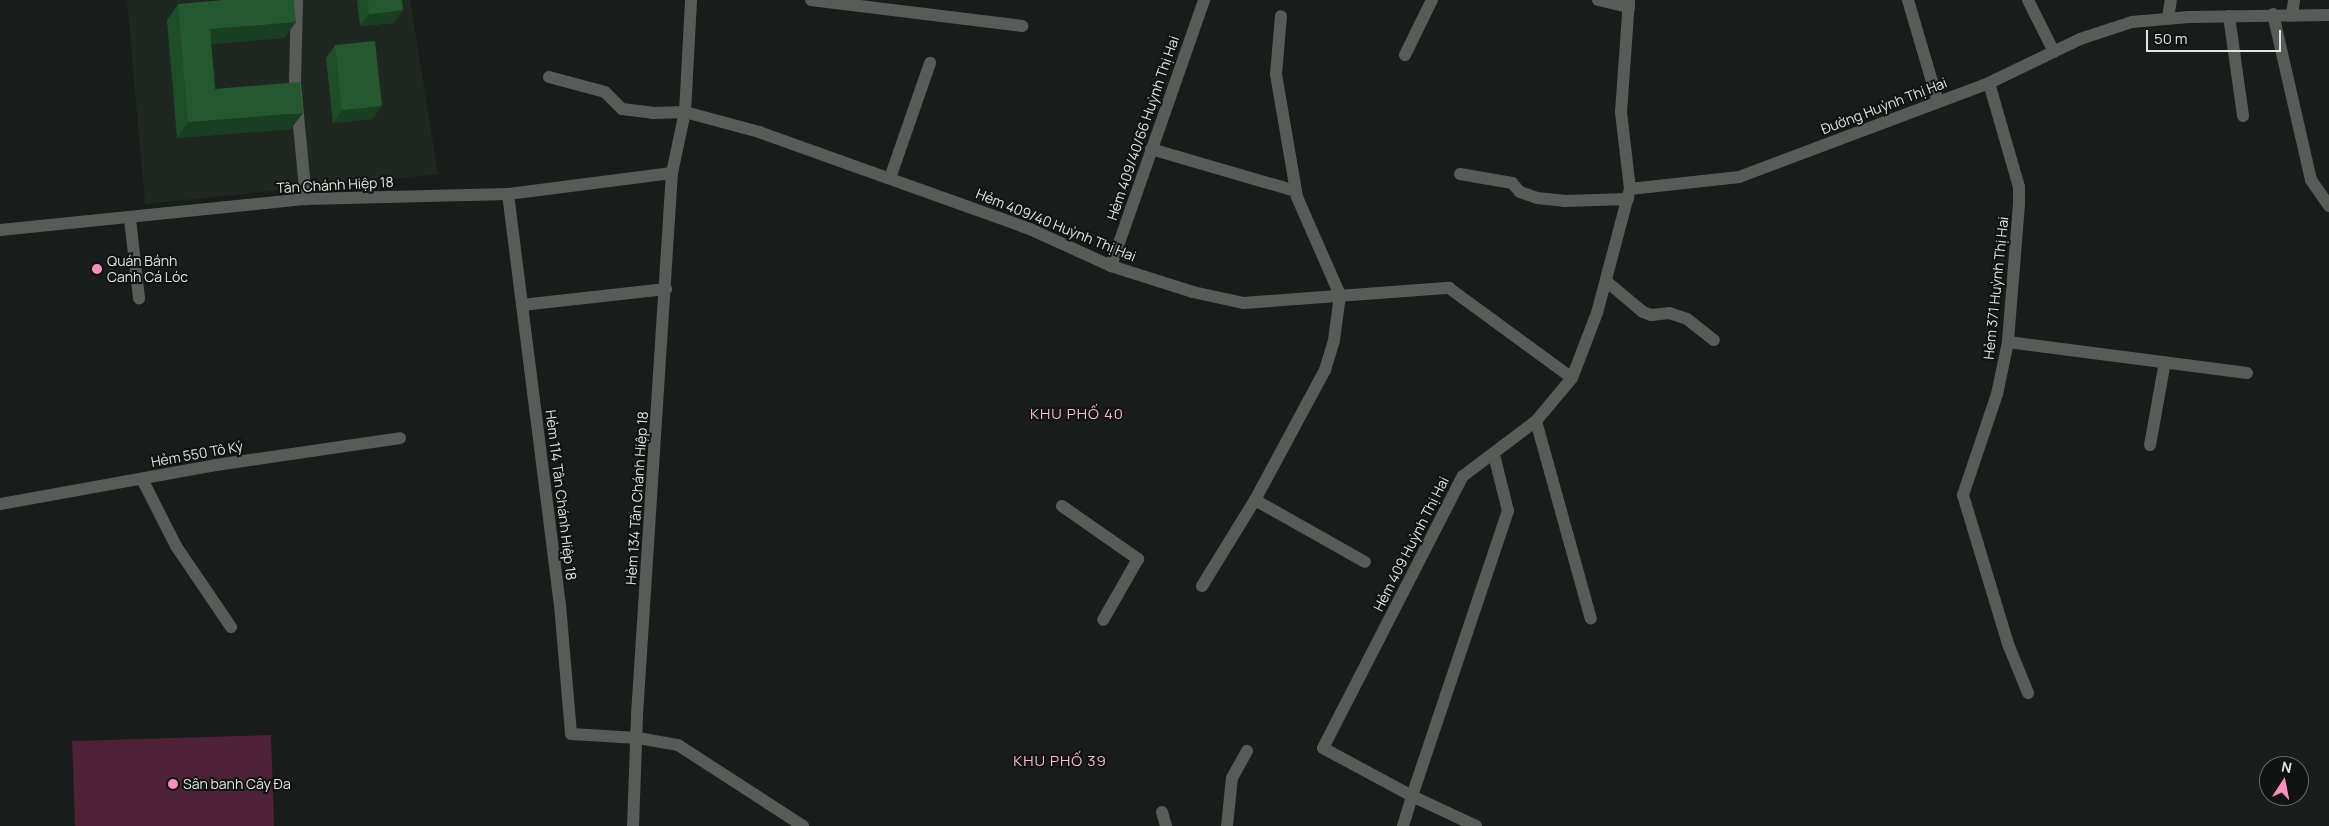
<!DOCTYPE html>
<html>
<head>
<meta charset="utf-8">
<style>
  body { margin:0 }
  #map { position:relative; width:2329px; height:826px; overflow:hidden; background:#191c1a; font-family:Manrope,sans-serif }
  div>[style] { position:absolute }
  .built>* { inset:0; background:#1f2720 }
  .green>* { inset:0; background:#4e2237 }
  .minor>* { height:12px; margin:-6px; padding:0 6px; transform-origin:6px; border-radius:6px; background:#595b59 }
  .tertiary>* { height:12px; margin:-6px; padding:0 6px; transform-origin:6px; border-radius:6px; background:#595b59 }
  .wall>* { inset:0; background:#1f4d28 }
  .shaded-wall>* { inset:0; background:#193e21 }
  .building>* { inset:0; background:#24592f }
  .dots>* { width:14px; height:14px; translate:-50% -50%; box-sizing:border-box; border:2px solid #101311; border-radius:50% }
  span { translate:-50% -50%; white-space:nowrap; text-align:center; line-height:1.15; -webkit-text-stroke:4px #101311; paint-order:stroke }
  .street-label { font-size:14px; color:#e3e5e3 }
  .poi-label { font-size:14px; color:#e3e5e3 }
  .left { translate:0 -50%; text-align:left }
  .neighbourhood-label { font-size:15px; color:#fcbdd8; letter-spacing:1px }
  .north { position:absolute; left:2259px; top:756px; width:50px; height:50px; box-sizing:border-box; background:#101311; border:1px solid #646765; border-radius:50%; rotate:11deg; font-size:14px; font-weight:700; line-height:20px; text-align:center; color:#e3e5e3 }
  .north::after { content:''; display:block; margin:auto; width:18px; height:22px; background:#fc8fc2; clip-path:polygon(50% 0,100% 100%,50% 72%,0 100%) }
  .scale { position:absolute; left:2146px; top:30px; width:135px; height:22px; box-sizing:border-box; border:2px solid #e3e5e3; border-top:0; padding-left:6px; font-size:15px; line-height:18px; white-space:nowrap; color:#e3e5e3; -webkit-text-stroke:4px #101311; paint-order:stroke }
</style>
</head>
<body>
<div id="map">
  <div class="built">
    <i style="clip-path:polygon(127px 0,410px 0,438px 174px,145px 204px)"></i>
  </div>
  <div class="green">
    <i style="clip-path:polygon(271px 735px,274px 826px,75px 826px,72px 741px)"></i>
  </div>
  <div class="minor">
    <i style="left:297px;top:0;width:84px;rotate:91.4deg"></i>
    <i style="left:295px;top:84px;width:116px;rotate:84.5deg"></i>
    <i style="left:811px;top:0;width:213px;rotate:7deg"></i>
    <i style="left:1598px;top:0;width:32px;rotate:13deg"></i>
    <i style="left:1908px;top:0;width:106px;rotate:73.6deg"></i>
    <i style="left:2028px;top:0;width:58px;rotate:63.4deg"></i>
    <i style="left:2273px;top:14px;width:170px;rotate:77.1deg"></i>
    <i style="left:2311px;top:180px;width:32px;rotate:55deg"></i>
    <i style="left:2292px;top:15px;width:15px;rotate:-82deg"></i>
    <i style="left:2229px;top:16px;width:101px;rotate:82deg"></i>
    <i style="left:2168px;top:18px;width:18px;rotate:-81deg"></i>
    <i style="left:1405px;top:55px;width:61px;rotate:-63.9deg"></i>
    <i style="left:549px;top:77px;width:58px;rotate:15deg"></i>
    <i style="left:605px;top:92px;width:24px;rotate:45deg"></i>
    <i style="left:622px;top:109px;width:31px;rotate:7deg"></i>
    <i style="left:653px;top:113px;width:32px;rotate:-2deg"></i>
    <i style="left:685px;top:112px;width:77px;rotate:15.1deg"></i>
    <i style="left:759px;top:132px;width:290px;rotate:19.7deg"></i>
    <i style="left:1032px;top:230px;width:87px;rotate:24.5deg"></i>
    <i style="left:1111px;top:266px;width:86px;rotate:17.6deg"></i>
    <i style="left:1193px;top:292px;width:51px;rotate:12.4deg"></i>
    <i style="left:1243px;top:303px;width:207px;rotate:-4.2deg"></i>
    <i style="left:1449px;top:288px;width:152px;rotate:36.2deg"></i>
    <i style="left:1989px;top:83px;width:108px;rotate:73.9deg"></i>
    <i style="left:2019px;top:187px;width:17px;rotate:90deg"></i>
    <i style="left:2019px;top:204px;width:138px;rotate:94.6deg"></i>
    <i style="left:2008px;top:342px;width:53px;rotate:101.9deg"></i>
    <i style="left:1997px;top:394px;width:107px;rotate:108.6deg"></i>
    <i style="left:1963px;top:495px;width:156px;rotate:73.2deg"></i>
    <i style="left:2008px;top:644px;width:53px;rotate:67.8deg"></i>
    <i style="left:1151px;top:149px;width:151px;rotate:16.2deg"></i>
    <i style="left:1460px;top:174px;width:53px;rotate:9.8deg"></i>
    <i style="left:1512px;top:183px;width:12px;rotate:48deg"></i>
    <i style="left:1520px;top:192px;width:18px;rotate:19deg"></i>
    <i style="left:1537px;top:198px;width:27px;rotate:6deg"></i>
    <i style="left:1564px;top:201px;width:64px;rotate:-1.8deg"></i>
    <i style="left:890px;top:178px;width:122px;rotate:-70.8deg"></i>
    <i style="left:508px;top:194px;width:414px;rotate:82.8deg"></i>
    <i style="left:560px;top:605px;width:129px;rotate:85.1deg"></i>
    <i style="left:571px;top:734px;width:67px;rotate:3.4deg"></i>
    <i style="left:638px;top:738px;width:41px;rotate:9.9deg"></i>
    <i style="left:678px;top:745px;width:149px;rotate:32.9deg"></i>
    <i style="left:130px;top:219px;width:80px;rotate:83.5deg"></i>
    <i style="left:0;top:230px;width:308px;rotate:-5.8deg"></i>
    <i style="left:306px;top:199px;width:202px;rotate:-1.4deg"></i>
    <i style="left:508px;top:194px;width:165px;rotate:-7.3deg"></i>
    <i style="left:1111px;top:266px;width:282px;rotate:-70.7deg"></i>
    <i style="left:1606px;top:281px;width:48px;rotate:40deg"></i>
    <i style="left:1643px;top:312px;width:9px;rotate:21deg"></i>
    <i style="left:1651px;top:315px;width:18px;rotate:-6deg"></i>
    <i style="left:1669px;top:313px;width:19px;rotate:18deg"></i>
    <i style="left:1687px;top:319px;width:34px;rotate:38deg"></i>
    <i style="left:522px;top:305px;width:145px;rotate:-6.3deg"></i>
    <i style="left:2008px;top:342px;width:241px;rotate:7.4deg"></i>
    <i style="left:1536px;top:421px;width:205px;rotate:74.5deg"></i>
    <i style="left:2150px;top:445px;width:84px;rotate:-79.8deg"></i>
    <i style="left:142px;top:479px;width:75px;rotate:63.1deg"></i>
    <i style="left:176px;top:546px;width:98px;rotate:55.8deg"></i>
    <i style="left:1255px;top:500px;width:126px;rotate:29.4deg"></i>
    <i style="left:0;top:504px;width:219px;rotate:-10.2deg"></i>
    <i style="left:216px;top:465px;width:186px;rotate:-8.3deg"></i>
    <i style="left:1062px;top:506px;width:93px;rotate:34.9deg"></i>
    <i style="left:1138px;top:559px;width:70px;rotate:119.8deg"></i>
    <i style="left:1202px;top:586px;width:101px;rotate:-58.4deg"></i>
    <i style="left:1255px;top:500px;width:148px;rotate:-61.7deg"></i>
    <i style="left:1325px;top:370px;width:31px;rotate:-73deg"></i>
    <i style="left:1334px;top:340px;width:45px;rotate:-82.4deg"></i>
    <i style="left:1340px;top:295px;width:107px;rotate:-113.7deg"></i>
    <i style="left:1297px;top:197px;width:125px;rotate:-99.7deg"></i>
    <i style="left:1276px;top:74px;width:58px;rotate:-85.1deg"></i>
    <i style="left:1162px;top:812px;width:15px;rotate:74deg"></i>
    <i style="left:633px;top:826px;width:111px;rotate:-87.9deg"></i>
    <i style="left:637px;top:715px;width:543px;rotate:-86.31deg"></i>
    <i style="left:672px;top:173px;width:62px;rotate:-78deg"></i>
    <i style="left:685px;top:112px;width:112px;rotate:-86.9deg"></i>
    <i style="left:1227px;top:826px;width:48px;rotate:-84.1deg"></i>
    <i style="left:1232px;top:778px;width:31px;rotate:-61deg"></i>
    <i style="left:1403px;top:826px;width:31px;rotate:-73deg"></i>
    <i style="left:1412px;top:796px;width:101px;rotate:-151.7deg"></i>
    <i style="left:1323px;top:748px;width:306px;rotate:-62.8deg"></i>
    <i style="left:1463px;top:476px;width:91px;rotate:-37deg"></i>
    <i style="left:1536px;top:421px;width:56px;rotate:-50.1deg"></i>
    <i style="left:1572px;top:378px;width:70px;rotate:-69deg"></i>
    <i style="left:1597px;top:313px;width:128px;rotate:-75.1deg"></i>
    <i style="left:1630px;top:189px;width:78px;rotate:-96.7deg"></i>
    <i style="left:1621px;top:112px;width:112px;rotate:-85.9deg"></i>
    <i style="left:1476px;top:826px;width:71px;rotate:-154.9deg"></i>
    <i style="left:1412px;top:796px;width:301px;rotate:-71.4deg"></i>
    <i style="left:1508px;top:511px;width:58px;rotate:-104deg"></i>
  </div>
  <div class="tertiary">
    <i style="left:1630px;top:189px;width:110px;rotate:-6.3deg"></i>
    <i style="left:1739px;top:177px;width:267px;rotate:-20.6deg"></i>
    <i style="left:1989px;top:83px;width:101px;rotate:-25.8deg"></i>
    <i style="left:2080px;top:39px;width:55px;rotate:-18.1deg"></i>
    <i style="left:2132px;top:22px;width:57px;rotate:-5deg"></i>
    <i style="left:2189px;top:17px;width:140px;rotate:-0.8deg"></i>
  </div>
  <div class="wall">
    <i style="clip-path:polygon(357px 0,402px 0,394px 23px,360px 26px)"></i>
    <i style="clip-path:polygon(178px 4px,296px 22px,284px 38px,211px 44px,215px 89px,291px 129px,177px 138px,167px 20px)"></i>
    <i style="clip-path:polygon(335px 45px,373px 119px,333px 123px,326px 58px)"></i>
  </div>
  <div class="shaded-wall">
    <i style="clip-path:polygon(403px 10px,394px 23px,360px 26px,369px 14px)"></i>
    <i style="clip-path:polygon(296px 22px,284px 38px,199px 45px,210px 29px)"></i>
    <i style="clip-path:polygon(382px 106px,373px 119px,333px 123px,342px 110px)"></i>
    <i style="clip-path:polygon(303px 113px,291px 129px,177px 138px,188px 122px)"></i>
  </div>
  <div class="building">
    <i style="clip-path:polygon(224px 0,294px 0,296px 22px,210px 29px,215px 89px,300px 82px,303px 113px,188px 122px,178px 4px)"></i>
    <i style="clip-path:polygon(368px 0,402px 0,403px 10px,369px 14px)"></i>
    <i style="clip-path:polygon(375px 41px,382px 106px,342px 110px,335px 45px)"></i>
  </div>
  <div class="dots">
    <i style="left:97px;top:269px;background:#fc8fc2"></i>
    <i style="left:173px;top:784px;background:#fc8fc2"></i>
  </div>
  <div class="street-label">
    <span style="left:1884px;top:106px;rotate:-21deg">Đường Huỳnh Thị Hai</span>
    <span style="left:1143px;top:128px;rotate:-71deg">Hẻm 409/40/66 Huỳnh Thị Hai</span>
    <span style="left:335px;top:185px;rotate:-3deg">Tân Chánh Hiệp 18</span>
    <span style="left:1056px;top:225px;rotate:22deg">Hẻm 409/40 Huỳnh Thị Hai</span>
    <span style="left:1996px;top:288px;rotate:-84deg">Hẻm 371 Huỳnh Thị Hai</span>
    <span style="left:197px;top:454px;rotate:-10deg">Hẻm 550 Tô Ký</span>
    <span style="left:561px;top:495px;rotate:83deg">Hẻm 114 Tân Chánh Hiệp 18</span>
    <span style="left:637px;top:498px;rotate:-86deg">Hẻm 134 Tân Chánh Hiệp 18</span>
    <span style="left:1411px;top:544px;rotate:-63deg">Hẻm 409 Huỳnh Thị Hai</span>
  </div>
  <div class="poi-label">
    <span class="left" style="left:107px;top:269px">Quán Bánh<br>Canh Cá Lóc</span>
    <span class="left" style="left:183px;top:784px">Sân banh Cây Đa</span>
  </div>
  <div class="neighbourhood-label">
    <span style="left:1077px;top:414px">KHU PHỐ 40</span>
    <span style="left:1060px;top:761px">KHU PHỐ 39</span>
  </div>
  <div class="north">N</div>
  <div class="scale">50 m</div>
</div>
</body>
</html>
